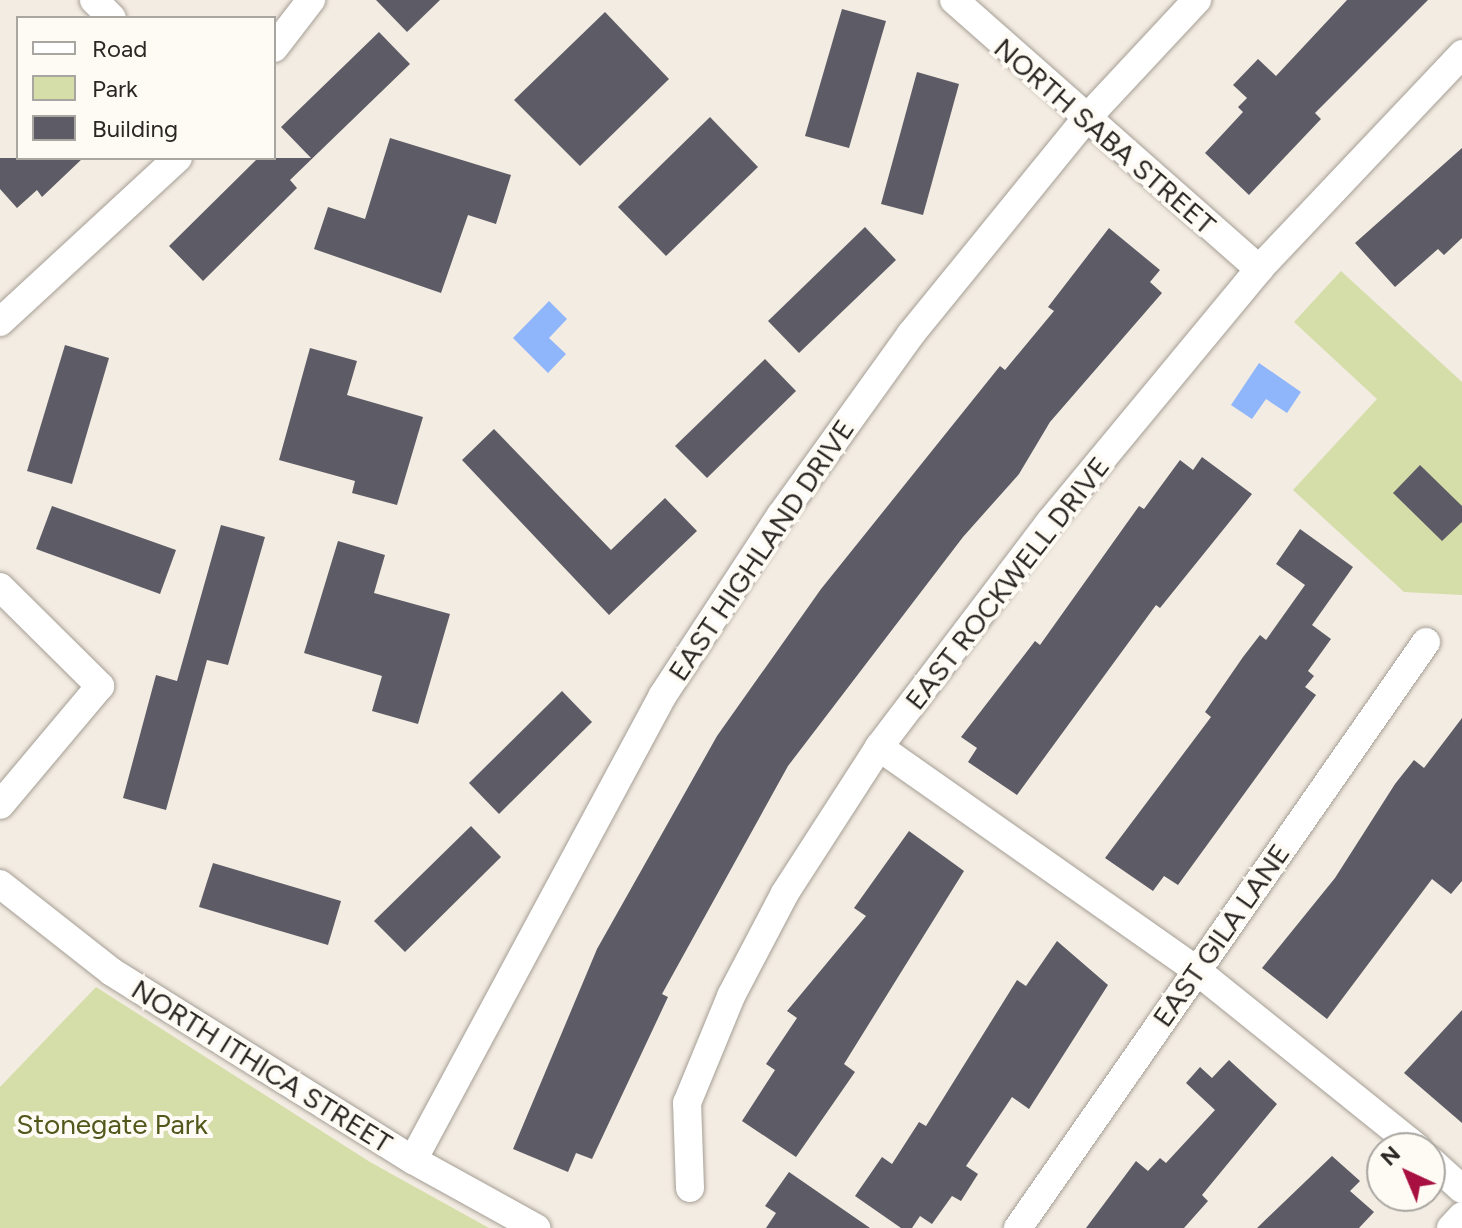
<!DOCTYPE html>
<html>
<head>
<meta charset="utf-8">
<style>
  body { margin:0 }
  #map { position:relative; width:1462px; height:1228px; overflow:hidden; background:#f3ece2; font-family:Figtree,sans-serif }
  div>[style] { position:absolute }
  .green>* { inset:0; background:#d5dea9 }
  .water>* { inset:0; background:#8fb5fa }
  .building>* { inset:0; background:#5d5c66 }
  .roads { filter:drop-shadow(0 0 2px #a59e95) drop-shadow(0 0 2px #a59e95) }
  .street>* { height:28px; margin:-14px; padding:0 14px; transform-origin:14px; border-radius:14px; background:#fff }
  span { translate:-50% -50%; white-space:nowrap; text-align:center; line-height:1.15; -webkit-text-stroke:8px #fefaf4; paint-order:stroke }
  .street-label { font-size:28px; color:#2a2724 }
  .park-label { font-size:28px; color:#51581c }
  .legend { position:absolute; left:16px; top:16px; width:260px; height:144px; box-sizing:border-box; background:#fefaf4; border:2px solid #a9a6a1; margin:0; padding:10px 14px; list-style:none; font-size:24px; color:#2a2724 }
  .legend li { display:flex; align-items:center; gap:16px; height:40px }
  .legend b { width:40px; border:2px solid #a9a6a1 }
  .north { position:absolute; left:1366px; top:1132px; width:80px; height:80px; box-sizing:border-box; background:#fefaf4; border:2px solid #a9a6a1; border-radius:50%; rotate:316deg; font-size:22px; font-weight:700; line-height:32px; text-align:center; color:#2a2724 }
  .north::after { content:''; display:block; margin:auto; width:28px; height:36px; background:#a71040; clip-path:polygon(50% 0,100% 100%,50% 72%,0 100%) }
</style>
</head>
<body>
<div id="map">
  <div class="green">
    <i style="clip-path:polygon(1341px 271px,1462px 382px,1462px 595px,1404px 592px,1293px 490px,1377px 399px,1294px 322px)"></i>
    <i style="clip-path:polygon(96px 987px,370px 1162px,489px 1228px,0 1228px,0 1087px)"></i>
  </div>
  <div class="water">
    <i style="clip-path:polygon(549px 301px,567px 319px,549px 338px,566px 354px,548px 373px,513px 338px)"></i>
    <i style="clip-path:polygon(1259px 363px,1301px 392px,1287px 413px,1266px 399px,1252px 419px,1231px 405px)"></i>
  </div>
  <div class="building">
    <i style="clip-path:polygon(376px 0,440px 0,407px 32px)"></i>
    <i style="clip-path:polygon(1347px 0,1428px 0,1315px 113px,1321px 119px,1249px 195px,1205px 153px,1243px 112px,1238px 107px,1247px 98px,1233px 85px,1258px 59px,1276px 76px)"></i>
    <i style="clip-path:polygon(842px 9px,886px 21px,849px 148px,805px 136px)"></i>
    <i style="clip-path:polygon(605px 12px,669px 79px,580px 166px,514px 100px)"></i>
    <i style="clip-path:polygon(379px 32px,410px 64px,290px 180px,297px 188px,203px 281px,169px 246px,258px 158px,311px 158px,281px 127px)"></i>
    <i style="clip-path:polygon(917px 72px,959px 84px,923px 215px,881px 204px)"></i>
    <i style="clip-path:polygon(710px 117px,758px 167px,666px 256px,618px 207px)"></i>
    <i style="clip-path:polygon(390px 138px,511px 175px,496px 224px,468px 215px,441px 293px,314px 249px,328px 207px,365px 219px)"></i>
    <i style="clip-path:polygon(1462px 148px,1462px 238px,1444px 255px,1438px 249px,1395px 287px,1355px 243px)"></i>
    <i style="clip-path:polygon(0 158px,83px 158px,42px 197px,37px 190px,17px 208px,0 189px)"></i>
    <i style="clip-path:polygon(865px 227px,896px 260px,799px 353px,768px 321px)"></i>
    <i style="clip-path:polygon(1109px 228px,1160px 270px,1150px 282px,1162px 293px,1050px 422px,1019px 474px,963px 537px,788px 766px,662px 994px,668px 997px,592px 1159px,576px 1153px,568px 1172px,513px 1149px,597px 949px,717px 736px,821px 589px,1000px 366px,1005px 370px,1054px 311px,1048px 307px)"></i>
    <i style="clip-path:polygon(65px 345px,109px 358px,72px 484px,27px 471px)"></i>
    <i style="clip-path:polygon(310px 348px,357px 361px,347px 395px,423px 417px,397px 505px,352px 493px,355px 481px,279px 460px)"></i>
    <i style="clip-path:polygon(765px 359px,796px 391px,707px 478px,675px 446px)"></i>
    <i style="clip-path:polygon(494px 429px,611px 550px,665px 498px,697px 531px,609px 615px,462px 460px)"></i>
    <i style="clip-path:polygon(1202px 457px,1252px 494px,1160px 608px,1156px 605px,1017px 795px,968px 762px,977px 748px,961px 737px,1035px 641px,1040px 645px,1139px 506px,1144px 509px,1180px 460px,1193px 470px)"></i>
    <i style="clip-path:polygon(1420px 465px,1462px 506px,1462px 522px,1442px 541px,1393px 493px)"></i>
    <i style="clip-path:polygon(52px 506px,176px 550px,160px 594px,36px 549px)"></i>
    <i style="clip-path:polygon(221px 525px,265px 537px,228px 665px,207px 660px,166px 810px,123px 798px,156px 675px,177px 681px)"></i>
    <i style="clip-path:polygon(1300px 529px,1353px 567px,1312px 625px,1331px 639px,1308px 671px,1314px 676px,1305px 687px,1316px 695px,1178px 885px,1164px 876px,1153px 891px,1105px 858px,1211px 717px,1205px 712px,1243px 657px,1260px 635px,1266px 640px,1305px 585px,1276px 564px)"></i>
    <i style="clip-path:polygon(338px 541px,385px 555px,374px 593px,450px 614px,418px 724px,372px 711px,382px 676px,304px 653px)"></i>
    <i style="clip-path:polygon(562px 691px,592px 722px,499px 814px,469px 783px)"></i>
    <i style="clip-path:polygon(1462px 718px,1462px 881px,1451px 894px,1432px 879px,1327px 1019px,1262px 968px,1335px 878px,1395px 784px,1414px 760px,1424px 768px)"></i>
    <i style="clip-path:polygon(471px 826px,501px 857px,405px 952px,374px 921px)"></i>
    <i style="clip-path:polygon(909px 831px,964px 871px,844px 1064px,855px 1072px,796px 1157px,742px 1121px,775px 1070px,766px 1064px,797px 1018px,787px 1011px,866px 916px,854px 908px)"></i>
    <i style="clip-path:polygon(213px 863px,341px 901px,328px 945px,199px 907px)"></i>
    <i style="clip-path:polygon(1057px 941px,1108px 985px,1029px 1109px,1012px 1097px,966px 1166px,978px 1174px,961px 1201px,952px 1196px,932px 1224px,920px 1216px,912px 1228px,901px 1228px,855px 1196px,882px 1157px,892px 1164px,919px 1122px,926px 1126px,1017px 980px,1026px 986px)"></i>
    <i style="clip-path:polygon(1462px 1010px,1462px 1123px,1404px 1073px)"></i>
    <i style="clip-path:polygon(1229px 1060px,1277px 1104px,1202px 1195px,1208px 1201px,1184px 1228px,1086px 1228px,1136px 1161px,1148px 1171px,1160px 1158px,1166px 1163px,1215px 1110px,1186px 1083px,1200px 1067px,1212px 1078px)"></i>
    <i style="clip-path:polygon(1332px 1156px,1360px 1181px,1350px 1191px,1374px 1212px,1359px 1228px,1257px 1228px)"></i>
    <i style="clip-path:polygon(789px 1172px,870px 1228px,766px 1228px,776px 1213px,765px 1206px)"></i>
  </div>
  <div class="roads">
    <div class="street">
      <i style="left:94px;top:0;width:25px;rotate:45deg"></i>
      <i style="left:954px;top:0;width:407px;rotate:41.4deg"></i>
      <i style="left:274px;top:48px;width:61px;rotate:-52.4deg"></i>
      <i style="left:0;top:322px;width:242px;rotate:-42.7deg"></i>
      <i style="left:0;top:587px;width:141px;rotate:44.7deg"></i>
      <i style="left:100px;top:686px;width:155px;rotate:130deg"></i>
      <i style="left:879px;top:747px;width:388px;rotate:35.1deg"></i>
      <i style="left:1196px;top:970px;width:284px;rotate:38.8deg"></i>
      <i style="left:0;top:884px;width:142px;rotate:38.2deg"></i>
      <i style="left:112px;top:972px;width:355px;rotate:32deg"></i>
      <i style="left:413px;top:1160px;width:141px;rotate:28.9deg"></i>
      <i style="left:413px;top:1160px;width:528px;rotate:-61.74deg"></i>
      <i style="left:663px;top:695px;width:215px;rotate:-56.8deg"></i>
      <i style="left:781px;top:515px;width:223px;rotate:-54.3deg"></i>
      <i style="left:911px;top:334px;width:274px;rotate:-50.9deg"></i>
      <i style="left:1084px;top:121px;width:166px;rotate:-47deg"></i>
      <i style="left:1430px;top:1160px;width:43px;rotate:42.2deg"></i>
      <i style="left:690px;top:1188px;width:85px;rotate:-92deg"></i>
      <i style="left:687px;top:1103px;width:116px;rotate:-67.6deg"></i>
      <i style="left:731px;top:996px;width:116px;rotate:-62.3deg"></i>
      <i style="left:785px;top:893px;width:174px;rotate:-57.2deg"></i>
      <i style="left:879px;top:747px;width:283px;rotate:-52.8deg"></i>
      <i style="left:1050px;top:522px;width:328px;rotate:-50.4deg"></i>
      <i style="left:1259px;top:269px;width:296px;rotate:-46.6deg"></i>
      <i style="left:1018px;top:1228px;width:714px;rotate:-55.15deg"></i>
      <i style="left:1451px;top:1228px;width:16px;rotate:-47deg"></i>
    </div>
  </div>
  <div class="street-label">
    <span style="left:1105px;top:136px;rotate:41deg">NORTH SABA STREET</span>
    <span style="left:761px;top:550px;rotate:-56deg">EAST HIGHLAND DRIVE</span>
    <span style="left:1007px;top:583px;rotate:-52deg">EAST ROCKWELL DRIVE</span>
    <span style="left:1221px;top:935px;rotate:-55deg">EAST GILA LANE</span>
    <span style="left:262px;top:1066px;rotate:32deg">NORTH ITHICA STREET</span>
  </div>
  <div class="park-label">
    <span style="left:112px;top:1124px">Stonegate Park</span>
  </div>
  <ul class="legend">
  <li><b style="height:10px;background:#fff"></b>Road</li>
  <li><b style="height:22px;background:#d5dea9"></b>Park</li>
  <li><b style="height:22px;background:#5d5c66"></b>Building</li>
  </ul>
  <div class="north">N</div>
</div>
</body>
</html>
